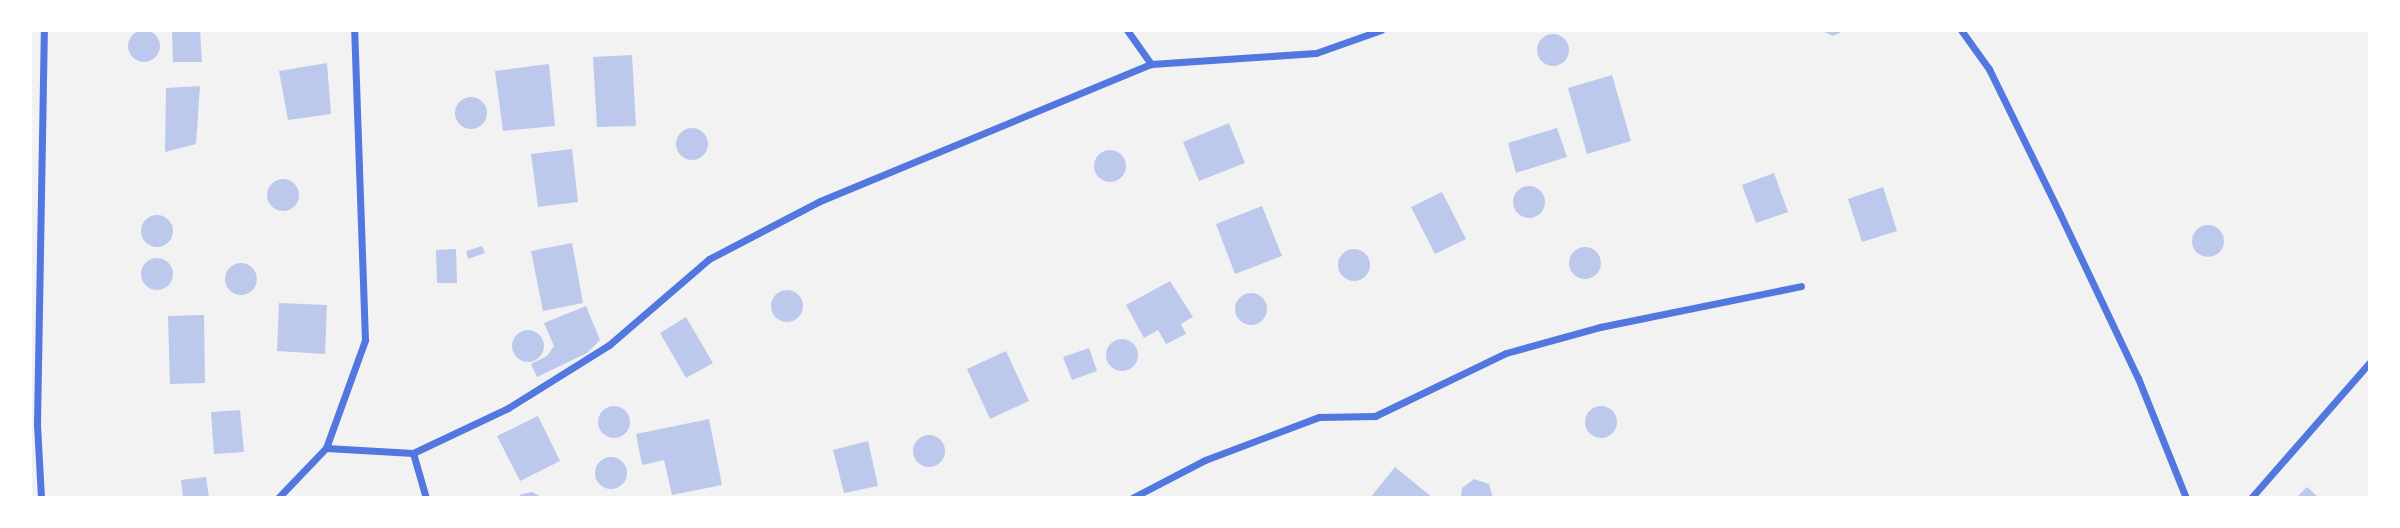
<!DOCTYPE html>
<html>
<head>
<meta charset="utf-8">
<style>
  body { margin:0 }
  #map { position:relative; width:2400px; height:528px; overflow:hidden; background:#f2f2f2; font-family:Overpass,sans-serif }
  div>[style] { position:absolute }
  .building>* { inset:0; background:#bdc9ec }
  .round { border-radius:50% }
  .minor>* { height:7px; margin:-3.5px; padding:0 3.5px; transform-origin:3.5px; border-radius:3.5px; background:#5277de }
  span { translate:-50% -50%; white-space:nowrap; text-align:center; line-height:1.15; -webkit-text-stroke:7px #fff; paint-order:stroke }
  .frame { position:absolute; inset:0; border:32px solid #fff; pointer-events:none }
</style>
</head>
<body>
<div id="map">
  <div class="building">
    <i class="round" style="left:128px;top:30px;width:32px;height:32px"></i>
    <i style="clip-path:polygon(172px 30px,200px 30px,202px 62px,173px 62px)"></i>
    <i style="clip-path:polygon(1820px 30px,1846px 30px,1833px 36px)"></i>
    <i class="round" style="left:1537px;top:34px;width:32px;height:32px"></i>
    <i style="clip-path:polygon(632px 55px,636px 126px,597px 127px,593px 57px)"></i>
    <i style="clip-path:polygon(327px 63px,331px 114px,288px 120px,279px 71px)"></i>
    <i style="clip-path:polygon(549px 64px,555px 126px,503px 131px,495px 71px)"></i>
    <i style="clip-path:polygon(1612px 75px,1631px 141px,1587px 154px,1568px 88px)"></i>
    <i style="clip-path:polygon(200px 86px,196px 144px,165px 152px,166px 88px)"></i>
    <i class="round" style="left:455px;top:97px;width:32px;height:32px"></i>
    <i style="clip-path:polygon(1229px 123px,1245px 163px,1199px 181px,1183px 142px)"></i>
    <i class="round" style="left:676px;top:128px;width:32px;height:32px"></i>
    <i style="clip-path:polygon(1557px 128px,1567px 157px,1516px 173px,1508px 143px)"></i>
    <i style="clip-path:polygon(572px 149px,578px 202px,538px 207px,531px 154px)"></i>
    <i class="round" style="left:1094px;top:150px;width:32px;height:32px"></i>
    <i style="clip-path:polygon(1774px 173px,1788px 212px,1756px 223px,1742px 185px)"></i>
    <i class="round" style="left:267px;top:179px;width:32px;height:32px"></i>
    <i class="round" style="left:1513px;top:186px;width:32px;height:32px"></i>
    <i style="clip-path:polygon(1883px 187px,1897px 231px,1862px 242px,1848px 199px)"></i>
    <i style="clip-path:polygon(1442px 192px,1466px 239px,1435px 254px,1411px 207px)"></i>
    <i style="clip-path:polygon(1262px 206px,1282px 256px,1235px 274px,1216px 224px)"></i>
    <i class="round" style="left:141px;top:215px;width:32px;height:32px"></i>
    <i class="round" style="left:2192px;top:225px;width:32px;height:32px"></i>
    <i style="clip-path:polygon(572px 243px,583px 303px,543px 311px,531px 251px)"></i>
    <i style="clip-path:polygon(482px 246px,485px 253px,468px 259px,466px 251px)"></i>
    <i class="round" style="left:1569px;top:247px;width:32px;height:32px"></i>
    <i class="round" style="left:1338px;top:249px;width:32px;height:32px"></i>
    <i style="clip-path:polygon(456px 249px,457px 283px,437px 283px,436px 250px)"></i>
    <i class="round" style="left:141px;top:258px;width:32px;height:32px"></i>
    <i class="round" style="left:225px;top:263px;width:32px;height:32px"></i>
    <i style="clip-path:polygon(1170px 281px,1193px 317px,1181px 324px,1186px 334px,1166px 344px,1158px 330px,1144px 338px,1126px 305px)"></i>
    <i class="round" style="left:771px;top:290px;width:32px;height:32px"></i>
    <i class="round" style="left:1235px;top:293px;width:32px;height:32px"></i>
    <i style="clip-path:polygon(279px 303px,327px 305px,325px 354px,277px 351px)"></i>
    <i style="clip-path:polygon(586px 306px,600px 340px,587px 353px,537px 377px,531px 364px,547px 356px,554px 346px,544px 323px)"></i>
    <i style="clip-path:polygon(204px 315px,205px 383px,170px 384px,168px 316px)"></i>
    <i style="clip-path:polygon(686px 317px,713px 363px,686px 378px,660px 333px)"></i>
    <i class="round" style="left:512px;top:330px;width:32px;height:32px"></i>
    <i class="round" style="left:1106px;top:339px;width:32px;height:32px"></i>
    <i style="clip-path:polygon(1089px 348px,1097px 371px,1072px 380px,1063px 357px)"></i>
    <i style="clip-path:polygon(1006px 351px,1029px 401px,990px 419px,967px 369px)"></i>
    <i class="round" style="left:1585px;top:406px;width:32px;height:32px"></i>
    <i class="round" style="left:598px;top:406px;width:32px;height:32px"></i>
    <i style="clip-path:polygon(240px 410px,244px 452px,214px 454px,211px 412px)"></i>
    <i style="clip-path:polygon(538px 416px,560px 461px,520px 481px,497px 436px)"></i>
    <i style="clip-path:polygon(709px 419px,722px 485px,672px 495px,664px 460px,642px 465px,636px 434px)"></i>
    <i class="round" style="left:913px;top:435px;width:32px;height:32px"></i>
    <i style="clip-path:polygon(868px 441px,878px 486px,844px 493px,833px 450px)"></i>
    <i class="round" style="left:595px;top:457px;width:32px;height:32px"></i>
    <i style="clip-path:polygon(1395px 467px,1433px 498px,1370px 498px)"></i>
    <i style="clip-path:polygon(206px 477px,209px 498px,183px 498px,181px 480px)"></i>
    <i style="clip-path:polygon(1474px 479px,1489px 484px,1493px 498px,1461px 498px,1462px 488px)"></i>
    <i style="clip-path:polygon(2307px 487px,2319px 498px,2296px 498px)"></i>
    <i style="clip-path:polygon(532px 492px,543px 498px,516px 498px,522px 494px)"></i>
  </div>
  <div class="minor">
    <i style="left:1127px;top:30px;width:42px;rotate:54.8deg"></i>
    <i style="left:1961px;top:30px;width:48px;rotate:54.3deg"></i>
    <i style="left:1989px;top:69px;width:161px;rotate:63.9deg"></i>
    <i style="left:2060px;top:214px;width:182px;rotate:64.6deg"></i>
    <i style="left:2138px;top:378px;width:129px;rotate:68.2deg"></i>
    <i style="left:326px;top:448px;width:87px;rotate:3.3deg"></i>
    <i style="left:413px;top:453px;width:105px;rotate:-25.3deg"></i>
    <i style="left:508px;top:408px;width:119px;rotate:-32deg"></i>
    <i style="left:609px;top:345px;width:132px;rotate:-40.7deg"></i>
    <i style="left:709px;top:259px;width:125px;rotate:-27.6deg"></i>
    <i style="left:820px;top:201px;width:358px;rotate:-22.5deg"></i>
    <i style="left:1151px;top:64px;width:165px;rotate:-3.8deg"></i>
    <i style="left:1316px;top:53px;width:69px;rotate:-19.5deg"></i>
    <i style="left:413px;top:453px;width:47px;rotate:73.9deg"></i>
    <i style="left:41px;top:498px;width:74px;rotate:-93.1deg"></i>
    <i style="left:37px;top:424px;width:394px;rotate:-89deg"></i>
    <i style="left:278px;top:498px;width:69px;rotate:-46.2deg"></i>
    <i style="left:326px;top:448px;width:115px;rotate:-70.1deg"></i>
    <i style="left:365px;top:340px;width:310px;rotate:-92deg"></i>
    <i style="left:1132px;top:498px;width:82px;rotate:-27.5deg"></i>
    <i style="left:1205px;top:460px;width:122px;rotate:-20.7deg"></i>
    <i style="left:1319px;top:417px;width:56px;rotate:-1deg"></i>
    <i style="left:1375px;top:416px;width:145px;rotate:-25.7deg"></i>
    <i style="left:1506px;top:353px;width:98px;rotate:-15.5deg"></i>
    <i style="left:1600px;top:327px;width:205px;rotate:-11.5deg"></i>
    <i style="left:2251px;top:498px;width:181px;rotate:-48.8deg"></i>
  </div>
  <div class="frame"></div>
</div>
</body>
</html>
